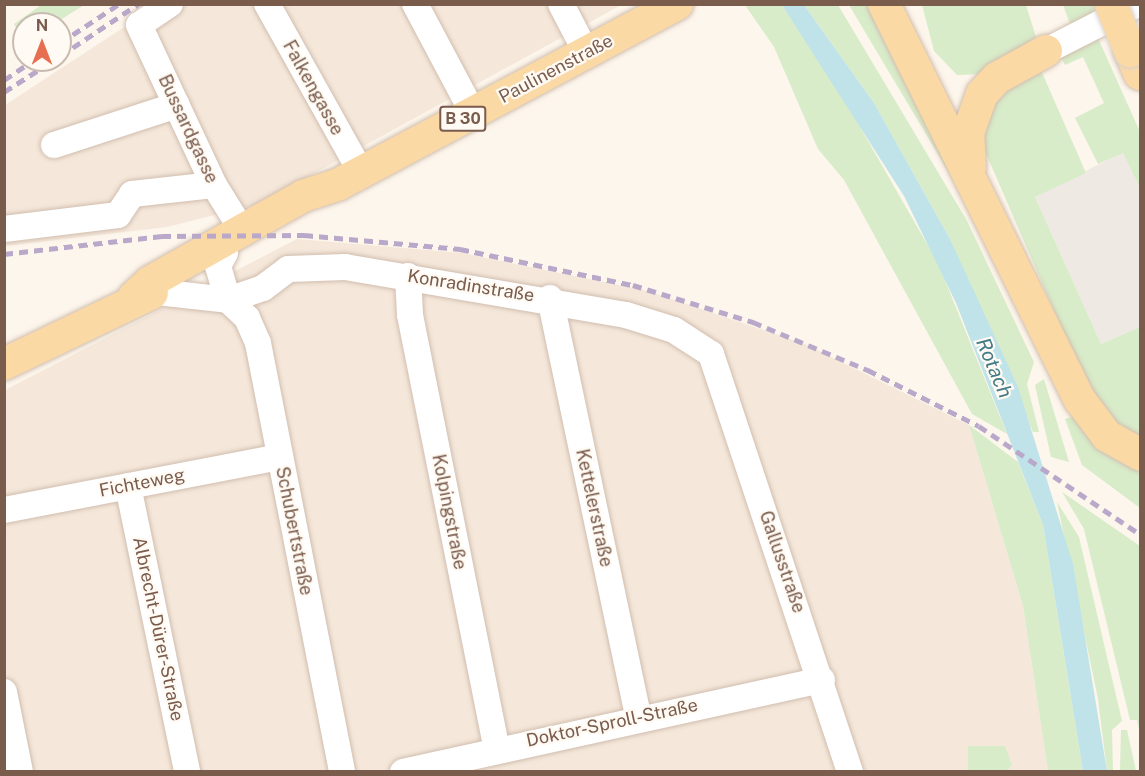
<!DOCTYPE html>
<html>
<head>
<meta charset="utf-8">
<style>
  body { margin:0 }
  #map { position:relative; width:1145px; height:776px; overflow:hidden; background:#fdf6ec; font-family:"Public Sans",sans-serif }
  div>[style] { position:absolute }
  .residential>* { inset:0; background:#f5e8da }
  .industrial>* { inset:0; background:#efe9e4 }
  .green>* { inset:0; background:#d8ecc9 }
  .water>* { inset:0; background:#bfe3e8 }
  .roads { filter:drop-shadow(0 0 2px #d1beb0) drop-shadow(0 0 2px #d1beb0) }
  .minor>* { height:26px; margin:-13px; padding:0 13px; transform-origin:13px; border-radius:13px; background:#fff }
  .major>* { height:32px; margin:-16px; padding:0 16px; transform-origin:16px; border-radius:16px; background:#fbd9a5 }
  .rail>* { height:4.5px; margin-top:-2.25px; transform-origin:0; background:repeating-linear-gradient(90deg,#b9a8c9 0 9px,transparent 0 15px) }
  .bridges { filter:drop-shadow(0 0 2px #dad1cd) drop-shadow(0 0 2px #dad1cd) }
  .major-bridge>* { height:32px; margin:-16px; padding:0 16px; transform-origin:16px; border-radius:16px; background:#fbd9a5 }
  span { translate:-50% -50%; white-space:nowrap; text-align:center; line-height:1.15; -webkit-text-stroke:4.5px #fffaf3; paint-order:stroke }
  .shield-label span { padding:2px 4px; background:#fffaf3; border:2px solid; border-radius:4px; -webkit-text-stroke-width:0 }
  .shield-label { font-size:16px; color:#7a5c4d; font-weight:700 }
  .street-label { font-size:18px; color:#7a5c4d }
  .water-label { font-size:20px; color:#437c86; font-style:italic }
  .frame { position:absolute; inset:0; border:6px solid #7a5c4d; pointer-events:none }
  .north { position:absolute; left:12px; top:12px; width:60px; height:60px; box-sizing:border-box; background:#fffaf3; border:2px solid #cabbb1; border-radius:50%; rotate:0deg; font-size:16px; font-weight:700; line-height:24px; text-align:center; color:#7a5c4d }
  .north::after { content:''; display:block; margin:auto; width:21px; height:27px; background:#e76f51; clip-path:polygon(50% 0,100% 100%,50% 72%,0 100%) }
</style>
</head>
<body>
<div id="map">
  <div class="residential">
    <i style="clip-path:polygon(158px 5px,621px 5px,258px 204px,167px 227px,5px 246px,5px 105px)"></i>
    <i style="clip-path:polygon(297px 239px,462px 253px,648px 291px,805px 344px,969px 425px,1023px 606px,1048px 771px,5px 772px,5px 390px)"></i>
  </div>
  <div class="industrial">
    <i style="clip-path:polygon(1123px 152px,1140px 188px,1140px 327px,1101px 344px,1035px 197px)"></i>
  </div>
  <div class="green">
    <i style="clip-path:polygon(41px 5px,84px 5px,54px 24px,24px 24px,24px 43px,14px 24px)"></i>
    <i style="clip-path:polygon(745px 5px,782px 5px,833px 80px,938px 263px,1007px 434px,972px 414px,844px 180px,818px 149px,774px 47px)"></i>
    <i style="clip-path:polygon(804px 5px,838px 5px,966px 219px,1034px 362px,1027px 384px,1039px 432px,1033px 432px,950px 239px,874px 103px)"></i>
    <i style="clip-path:polygon(849px 5px,868px 5px,909px 76px,1037px 348px,958px 188px)"></i>
    <i style="clip-path:polygon(922px 5px,1026px 5px,1036px 37px,984px 74px,957px 75px,934px 51px)"></i>
    <i style="clip-path:polygon(1063px 5px,1096px 5px,1099px 11px,1070px 24px)"></i>
    <i style="clip-path:polygon(1098px 38px,1140px 132px,1140px 188px,1123px 153px,1098px 164px,1075px 118px,1104px 103px,1083px 57px,1065px 65px,1060px 56px)"></i>
    <i style="clip-path:polygon(1040px 68px,1086px 173px,1035px 197px,1101px 344px,1140px 327px,1140px 443px,1120px 430px,1091px 396px,978px 135px,995px 93px)"></i>
    <i style="clip-path:polygon(1044px 379px,1069px 462px,1051px 457px,1035px 385px)"></i>
    <i style="clip-path:polygon(1075px 416px,1098px 448px,1140px 472px,1140px 508px,1082px 465px,1065px 419px)"></i>
    <i style="clip-path:polygon(969px 425px,1018px 462px,1043px 525px,1083px 771px,1048px 771px,1023px 606px)"></i>
    <i style="clip-path:polygon(1062px 492px,1140px 546px,1140px 734px,1137px 720px,1130px 720px,1084px 529px)"></i>
    <i style="clip-path:polygon(1057px 502px,1079px 537px,1122px 721px,1112px 730px,1113px 771px,1107px 771px,1098px 699px)"></i>
    <i style="clip-path:polygon(1121px 730px,1127px 730px,1136px 771px,1120px 771px)"></i>
    <i style="clip-path:polygon(968px 746px,1005px 746px,1012px 765px,1007px 771px,968px 771px)"></i>
  </div>
  <div class="water">
    <i style="clip-path:polygon(782px 5px,804px 5px,874px 103px,950px 239px,1018px 387px,1073px 564px,1107px 771px,1083px 771px,1043px 525px,956px 303px,904px 196px)"></i>
  </div>
  <div class="roads">
    <div class="minor">
      <i style="left:170px;top:4px;width:37px;rotate:146deg"></i>
      <i style="left:139px;top:25px;width:177px;rotate:64.9deg"></i>
      <i style="left:214px;top:185px;width:53px;rotate:58.1deg"></i>
      <i style="left:267px;top:4px;width:193px;rotate:60.8deg"></i>
      <i style="left:415px;top:4px;width:123px;rotate:62deg"></i>
      <i style="left:561px;top:4px;width:54px;rotate:62.5deg"></i>
      <i style="left:1046px;top:51px;width:103px;rotate:-27.1deg"></i>
      <i style="left:54px;top:145px;width:129px;rotate:-18deg"></i>
      <i style="left:4px;top:229px;width:115px;rotate:-7deg"></i>
      <i style="left:118px;top:215px;width:25px;rotate:-56deg"></i>
      <i style="left:132px;top:194px;width:82px;rotate:-6.3deg"></i>
      <i style="left:225px;top:253px;width:15px;rotate:118deg"></i>
      <i style="left:218px;top:266px;width:35px;rotate:74deg"></i>
      <i style="left:228px;top:300px;width:26px;rotate:43deg"></i>
      <i style="left:247px;top:318px;width:27px;rotate:66deg"></i>
      <i style="left:258px;top:343px;width:437px;rotate:78.9deg"></i>
      <i style="left:408px;top:276px;width:39px;rotate:87deg"></i>
      <i style="left:410px;top:315px;width:440px;rotate:78.7deg"></i>
      <i style="left:157px;top:292px;width:71px;rotate:6.4deg"></i>
      <i style="left:228px;top:300px;width:37px;rotate:-19deg"></i>
      <i style="left:263px;top:288px;width:31px;rotate:-37deg"></i>
      <i style="left:288px;top:269px;width:57px;rotate:-2deg"></i>
      <i style="left:345px;top:267px;width:285px;rotate:9.7deg"></i>
      <i style="left:626px;top:315px;width:50px;rotate:17.4deg"></i>
      <i style="left:674px;top:330px;width:44px;rotate:33deg"></i>
      <i style="left:711px;top:354px;width:441px;rotate:71.6deg"></i>
      <i style="left:550px;top:298px;width:428px;rotate:78.1deg"></i>
      <i style="left:128px;top:486px;width:292px;rotate:78.3deg"></i>
      <i style="left:4px;top:510px;width:281px;rotate:-10.9deg"></i>
      <i style="left:4px;top:692px;width:82px;rotate:78.7deg"></i>
      <i style="left:403px;top:772px;width:429px;rotate:-12.4deg"></i>
    </div>
    <div class="major">
      <i style="left:884px;top:4px;width:442px;rotate:63.7deg"></i>
      <i style="left:1080px;top:400px;width:45px;rotate:53.1deg"></i>
      <i style="left:1107px;top:436px;width:38px;rotate:29deg"></i>
      <i style="left:1130px;top:51px;width:25px;rotate:67deg"></i>
      <i style="left:970px;top:167px;width:34px;rotate:-93deg"></i>
      <i style="left:968px;top:133px;width:41px;rotate:-70.3deg"></i>
      <i style="left:982px;top:94px;width:22px;rotate:-47deg"></i>
      <i style="left:997px;top:78px;width:56px;rotate:-28.9deg"></i>
      <i style="left:134px;top:297px;width:22px;rotate:-43deg"></i>
      <i style="left:150px;top:282px;width:176px;rotate:-29.3deg"></i>
      <i style="left:303px;top:196px;width:38px;rotate:-18deg"></i>
      <i style="left:339px;top:184px;width:383px;rotate:-28deg"></i>
      <i style="left:4px;top:364px;width:164px;rotate:-25.6deg"></i>
    </div>
  </div>
  <div class="rail">
    <i style="left:60px;top:43px;width:71px;rotate:-33.5deg"></i>
    <i style="left:60px;top:56px;width:94px;rotate:-33.7deg"></i>
    <i style="left:4px;top:80px;width:36px;rotate:-34deg"></i>
    <i style="left:4px;top:92px;width:59px;rotate:-32.6deg"></i>
    <i style="left:4px;top:254px;width:159px;rotate:-6.5deg"></i>
    <i style="left:162px;top:236px;width:142px;rotate:-0.4deg"></i>
    <i style="left:304px;top:235px;width:157px;rotate:5.1deg"></i>
    <i style="left:460px;top:249px;width:177px;rotate:11.8deg"></i>
    <i style="left:633px;top:285px;width:126px;rotate:17.1deg"></i>
    <i style="left:753px;top:322px;width:125px;rotate:22.7deg"></i>
    <i style="left:868px;top:370px;width:124px;rotate:26.8deg"></i>
    <i style="left:979px;top:426px;width:194px;rotate:33.9deg"></i>
  </div>
  <div class="bridges">
    <div class="major-bridge">
      <i style="left:1111px;top:4px;width:51px;rotate:68deg"></i>
    </div>
  </div>
  <div class="shield-label">
    <span style="left:463px;top:119px">B 30</span>
  </div>
  <div class="street-label">
    <span style="left:556px;top:69px;rotate:-28deg">Paulinenstraße</span>
    <span style="left:313px;top:88px;rotate:61deg">Falkengasse</span>
    <span style="left:188px;top:129px;rotate:65deg">Bussardgasse</span>
    <span style="left:471px;top:286px;rotate:9deg">Konradinstraße</span>
    <span style="left:142px;top:483px;rotate:-11deg">Fichteweg</span>
    <span style="left:594px;top:508px;rotate:78deg">Kettelerstraße</span>
    <span style="left:449px;top:512px;rotate:79deg">Kolpingstraße</span>
    <span style="left:294px;top:531px;rotate:79deg">Schubertstraße</span>
    <span style="left:782px;top:562px;rotate:71deg">Gallusstraße</span>
    <span style="left:158px;top:629px;rotate:78deg">Albrecht-Dürer-Straße</span>
    <span style="left:612px;top:723px;rotate:-12deg">Doktor-Sproll-Straße</span>
  </div>
  <div class="water-label">
    <span style="left:994px;top:368px;rotate:67deg">Rotach</span>
  </div>
  <div class="frame"></div>
  <div class="north">N</div>
</div>
</body>
</html>
